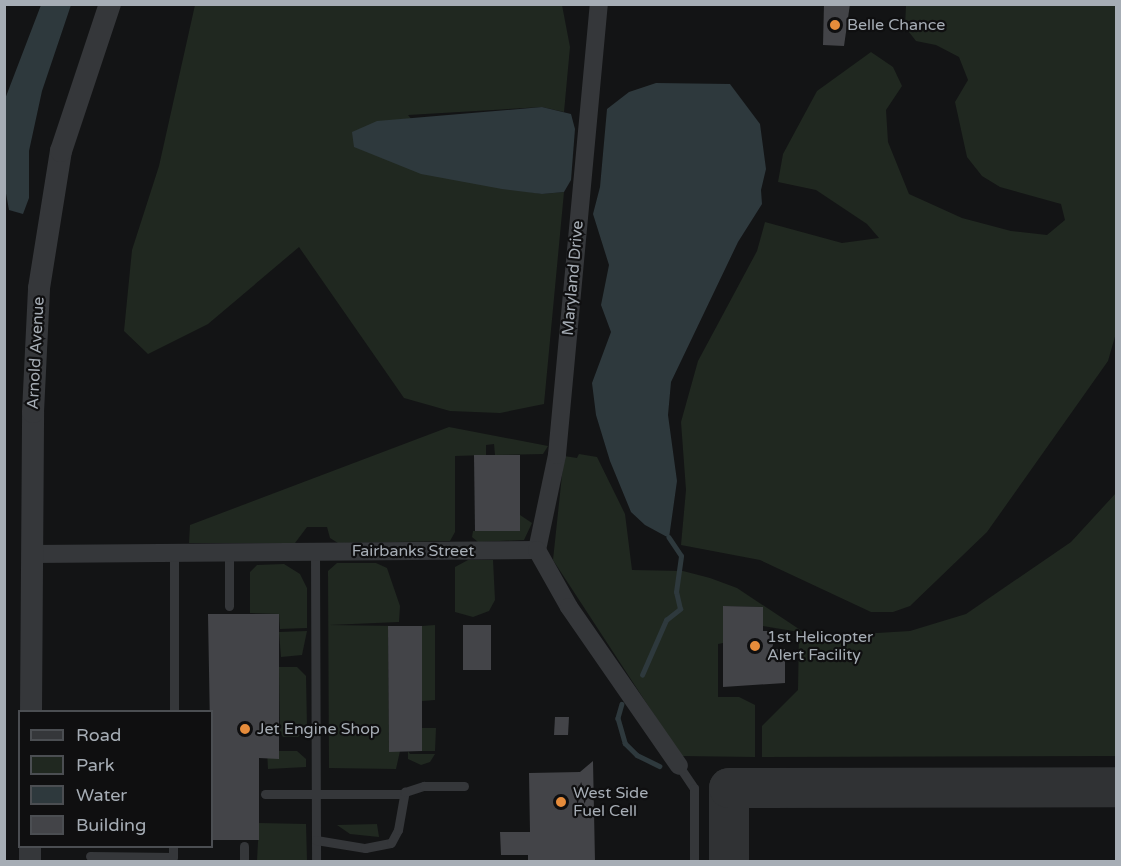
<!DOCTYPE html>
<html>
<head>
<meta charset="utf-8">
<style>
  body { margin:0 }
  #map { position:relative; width:1121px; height:866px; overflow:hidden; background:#131415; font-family:"Varela Round",sans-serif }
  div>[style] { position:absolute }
  .green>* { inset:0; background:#202820 }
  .water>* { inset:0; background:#2e393d }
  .stream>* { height:4.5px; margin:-2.25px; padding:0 2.25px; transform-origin:2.25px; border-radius:2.25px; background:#2e393d }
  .taxiway>* { height:40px; margin:-20px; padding:0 20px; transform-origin:20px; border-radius:20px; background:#303234 }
  .building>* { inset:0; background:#434448 }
  .service>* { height:9px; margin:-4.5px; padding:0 4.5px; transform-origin:4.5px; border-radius:4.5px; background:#35373a }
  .minor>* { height:18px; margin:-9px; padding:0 9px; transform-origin:9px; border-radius:9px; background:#35373a }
  .tertiary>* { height:22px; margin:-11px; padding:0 11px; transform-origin:11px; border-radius:11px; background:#35373a }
  .dots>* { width:16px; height:16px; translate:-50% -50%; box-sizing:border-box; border:3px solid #0f0f10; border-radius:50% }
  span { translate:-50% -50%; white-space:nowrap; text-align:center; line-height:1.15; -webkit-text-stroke:4.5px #0f0f10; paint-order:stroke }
  .poi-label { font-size:16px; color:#a6adb5 }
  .left { translate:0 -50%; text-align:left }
  .street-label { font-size:16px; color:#a6adb5 }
  .frame { position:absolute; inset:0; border:6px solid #a6adb5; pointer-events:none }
  .legend { position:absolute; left:18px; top:710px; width:195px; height:138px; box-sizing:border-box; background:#0f0f10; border:2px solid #4b4e52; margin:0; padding:8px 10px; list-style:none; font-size:18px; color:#a6adb5 }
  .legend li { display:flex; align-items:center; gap:12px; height:30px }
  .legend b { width:30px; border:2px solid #4b4e52 }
</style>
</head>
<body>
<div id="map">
  <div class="green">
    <i style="clip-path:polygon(195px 5px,562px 5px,570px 47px,564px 112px,542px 107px,408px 115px,464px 181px,542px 194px,564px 192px,544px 404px,500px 413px,450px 411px,404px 398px,299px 247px,208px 324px,148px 354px,124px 331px,132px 250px,159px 166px)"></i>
    <i style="clip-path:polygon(906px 5px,1116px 5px,1116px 333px,1108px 361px,987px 532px,910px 606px,893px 612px,871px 612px,760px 560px,681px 545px,686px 490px,681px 422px,698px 361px,757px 251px,765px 222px,842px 243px,879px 238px,867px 224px,816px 190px,778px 182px,783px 154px,817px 91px,871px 52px,893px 67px,902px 86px,886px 110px,888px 142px,909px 194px,962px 218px,1011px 231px,1047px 235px,1065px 220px,1061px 204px,1000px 187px,982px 176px,967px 157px,955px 102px,968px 80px,959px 57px,936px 45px,916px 41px,905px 27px)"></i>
    <i style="clip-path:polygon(449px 427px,548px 446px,543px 454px,495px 455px,494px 444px,486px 445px,486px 455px,455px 456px,455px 532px,450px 541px,338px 543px,330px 538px,327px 527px,307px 527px,295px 543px,189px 543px,190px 525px)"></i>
    <i style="clip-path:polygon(579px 454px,597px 457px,625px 514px,632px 570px,683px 571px,710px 578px,737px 588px,811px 637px,910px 631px,966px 614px,1071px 542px,1116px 493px,1116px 756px,762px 757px,762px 726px,798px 690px,799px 632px,763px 626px,763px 607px,723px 606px,723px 643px,718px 644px,718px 697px,739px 697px,755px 705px,755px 757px,681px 756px,553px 560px,564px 456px,577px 458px)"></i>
    <i style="clip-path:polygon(520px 515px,532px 523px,524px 540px,478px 542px,472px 537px,473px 531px,520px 531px)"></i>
    <i style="clip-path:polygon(493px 560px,495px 600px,489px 611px,473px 617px,455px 612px,455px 567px,468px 560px)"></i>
    <i style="clip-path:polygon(337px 563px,376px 563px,387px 568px,400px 606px,399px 622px,329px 625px,396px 626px,388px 626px,389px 751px,400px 751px,396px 769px,329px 768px,328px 571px)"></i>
    <i style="clip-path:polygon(284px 564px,300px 574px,307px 588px,307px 628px,280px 629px,279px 614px,250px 613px,250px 572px,257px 565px)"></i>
    <i style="clip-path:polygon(435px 625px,435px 700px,422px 701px,422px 626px)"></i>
    <i style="clip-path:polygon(307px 631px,302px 655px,281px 657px,279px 632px)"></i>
    <i style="clip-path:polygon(279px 667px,297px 667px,306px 676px,307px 728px,298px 737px,283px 737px,280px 732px)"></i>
    <i style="clip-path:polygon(422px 728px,436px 728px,435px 751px,422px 751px)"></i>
    <i style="clip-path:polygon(267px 751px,297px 751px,306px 759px,306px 767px,268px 769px)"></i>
    <i style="clip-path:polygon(408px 751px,410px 754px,435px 754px,430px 762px,421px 765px,408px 759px)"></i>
    <i style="clip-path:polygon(259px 823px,306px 824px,307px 861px,257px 861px)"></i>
    <i style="clip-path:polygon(377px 824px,379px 837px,350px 834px,337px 825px)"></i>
  </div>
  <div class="water">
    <i style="clip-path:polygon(41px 5px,71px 5px,42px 91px,29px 151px,29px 198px,23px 214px,9px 210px,5px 188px,5px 99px)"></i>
    <i style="clip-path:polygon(656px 83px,730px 84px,760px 124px,766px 169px,761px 190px,762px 204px,738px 242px,671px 382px,668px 415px,677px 481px,669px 538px,645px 525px,631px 512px,610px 461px,596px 415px,592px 383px,611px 332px,601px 305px,609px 265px,593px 214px,600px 187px,607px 109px,629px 92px)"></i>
    <i style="clip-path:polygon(542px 107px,571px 114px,575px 129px,571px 180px,564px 192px,542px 194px,502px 189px,421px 174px,354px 147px,352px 132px,377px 121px)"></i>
  </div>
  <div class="stream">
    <i style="left:642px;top:675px;width:60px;rotate:-66.4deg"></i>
    <i style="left:666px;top:620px;width:18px;rotate:-38deg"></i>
    <i style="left:680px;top:609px;width:17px;rotate:-103deg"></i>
    <i style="left:676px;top:592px;width:36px;rotate:-82deg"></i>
    <i style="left:681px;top:556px;width:22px;rotate:-124deg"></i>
    <i style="left:622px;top:704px;width:15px;rotate:106deg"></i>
    <i style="left:618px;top:718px;width:26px;rotate:74deg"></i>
    <i style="left:625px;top:743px;width:17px;rotate:45deg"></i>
    <i style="left:637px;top:755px;width:25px;rotate:26deg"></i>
  </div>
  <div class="taxiway">
    <i style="left:729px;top:862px;width:74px;rotate:-90deg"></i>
    <i style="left:729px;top:788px;width:387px;rotate:-0.1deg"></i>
  </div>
  <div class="building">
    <i style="clip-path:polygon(824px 4px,850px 4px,844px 46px,823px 45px)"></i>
    <i style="clip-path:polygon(474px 455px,520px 455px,520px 531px,475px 531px)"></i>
    <i style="clip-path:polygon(723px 606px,763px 607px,763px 631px,773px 631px,773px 649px,785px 649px,785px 683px,723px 687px)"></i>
    <i style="clip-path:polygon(208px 614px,279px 614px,279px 759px,259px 758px,259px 840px,212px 840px)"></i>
    <i style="clip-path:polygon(463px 625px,491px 625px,491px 670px,463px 670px)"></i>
    <i style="clip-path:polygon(388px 626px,422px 626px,422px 751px,389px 752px)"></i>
    <i style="clip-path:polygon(555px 717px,569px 717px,568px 735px,554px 735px)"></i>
    <i style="clip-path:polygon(593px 761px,595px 861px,528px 861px,528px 855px,501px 855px,500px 832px,530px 832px,529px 773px,580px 772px)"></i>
  </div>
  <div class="service">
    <i style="left:315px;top:552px;width:310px;rotate:89.8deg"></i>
    <i style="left:229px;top:554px;width:52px;rotate:90deg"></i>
    <i style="left:174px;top:712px;width:157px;rotate:-90deg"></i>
    <i style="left:679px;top:766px;width:27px;rotate:56deg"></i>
    <i style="left:694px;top:788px;width:74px;rotate:90deg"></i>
    <i style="left:265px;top:794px;width:139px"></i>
    <i style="left:316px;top:840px;width:50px;rotate:9.3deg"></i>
    <i style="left:365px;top:848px;width:26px;rotate:-11deg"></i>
    <i style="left:391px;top:843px;width:15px;rotate:-62deg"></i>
    <i style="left:398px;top:830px;width:39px;rotate:-80deg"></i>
    <i style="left:405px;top:792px;width:20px;rotate:-18deg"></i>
    <i style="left:424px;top:786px;width:40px"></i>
    <i style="left:244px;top:846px;width:16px;rotate:90deg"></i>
    <i style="left:90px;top:856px;width:83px;rotate:0.7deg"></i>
    <i style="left:173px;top:857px;width:11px;rotate:-90deg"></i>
  </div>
  <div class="minor">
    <i style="left:537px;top:550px;width:97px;rotate:-78.1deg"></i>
    <i style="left:557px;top:455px;width:453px;rotate:-84.7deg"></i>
    <i style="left:32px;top:554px;width:505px;rotate:-0.45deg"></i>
    <i style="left:537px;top:550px;width:65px;rotate:60.7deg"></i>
    <i style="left:569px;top:607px;width:193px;rotate:55.3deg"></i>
  </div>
  <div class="tertiary">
    <i style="left:31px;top:712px;width:300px;rotate:-89.6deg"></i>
    <i style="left:33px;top:412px;width:124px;rotate:-87.2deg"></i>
    <i style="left:39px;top:288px;width:139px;rotate:-80.9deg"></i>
    <i style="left:61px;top:151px;width:155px;rotate:-71.6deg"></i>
    <i style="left:30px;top:862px;width:16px;rotate:-90deg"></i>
  </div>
  <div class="dots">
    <i style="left:835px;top:25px;background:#e68c3b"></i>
    <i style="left:755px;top:646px;background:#e68c3b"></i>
    <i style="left:245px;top:729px;background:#e68c3b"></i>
    <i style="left:561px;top:802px;background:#e68c3b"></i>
  </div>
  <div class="poi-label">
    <span class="left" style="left:847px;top:25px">Belle Chance</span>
    <span class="left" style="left:767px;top:646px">1st Helicopter<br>Alert Facility</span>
    <span class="left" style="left:257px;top:729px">Jet Engine Shop</span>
    <span class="left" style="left:573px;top:802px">West Side<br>Fuel Cell</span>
  </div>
  <div class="street-label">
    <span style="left:573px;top:278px;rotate:-85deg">Maryland Drive</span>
    <span style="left:36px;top:353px;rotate:-87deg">Arnold Avenue</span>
    <span style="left:413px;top:551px">Fairbanks Street</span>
  </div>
  <div class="frame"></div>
  <ul class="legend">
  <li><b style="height:8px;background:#35373a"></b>Road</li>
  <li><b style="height:16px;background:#202820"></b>Park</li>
  <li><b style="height:16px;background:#2e393d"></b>Water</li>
  <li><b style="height:16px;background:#434448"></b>Building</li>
  </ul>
</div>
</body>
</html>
